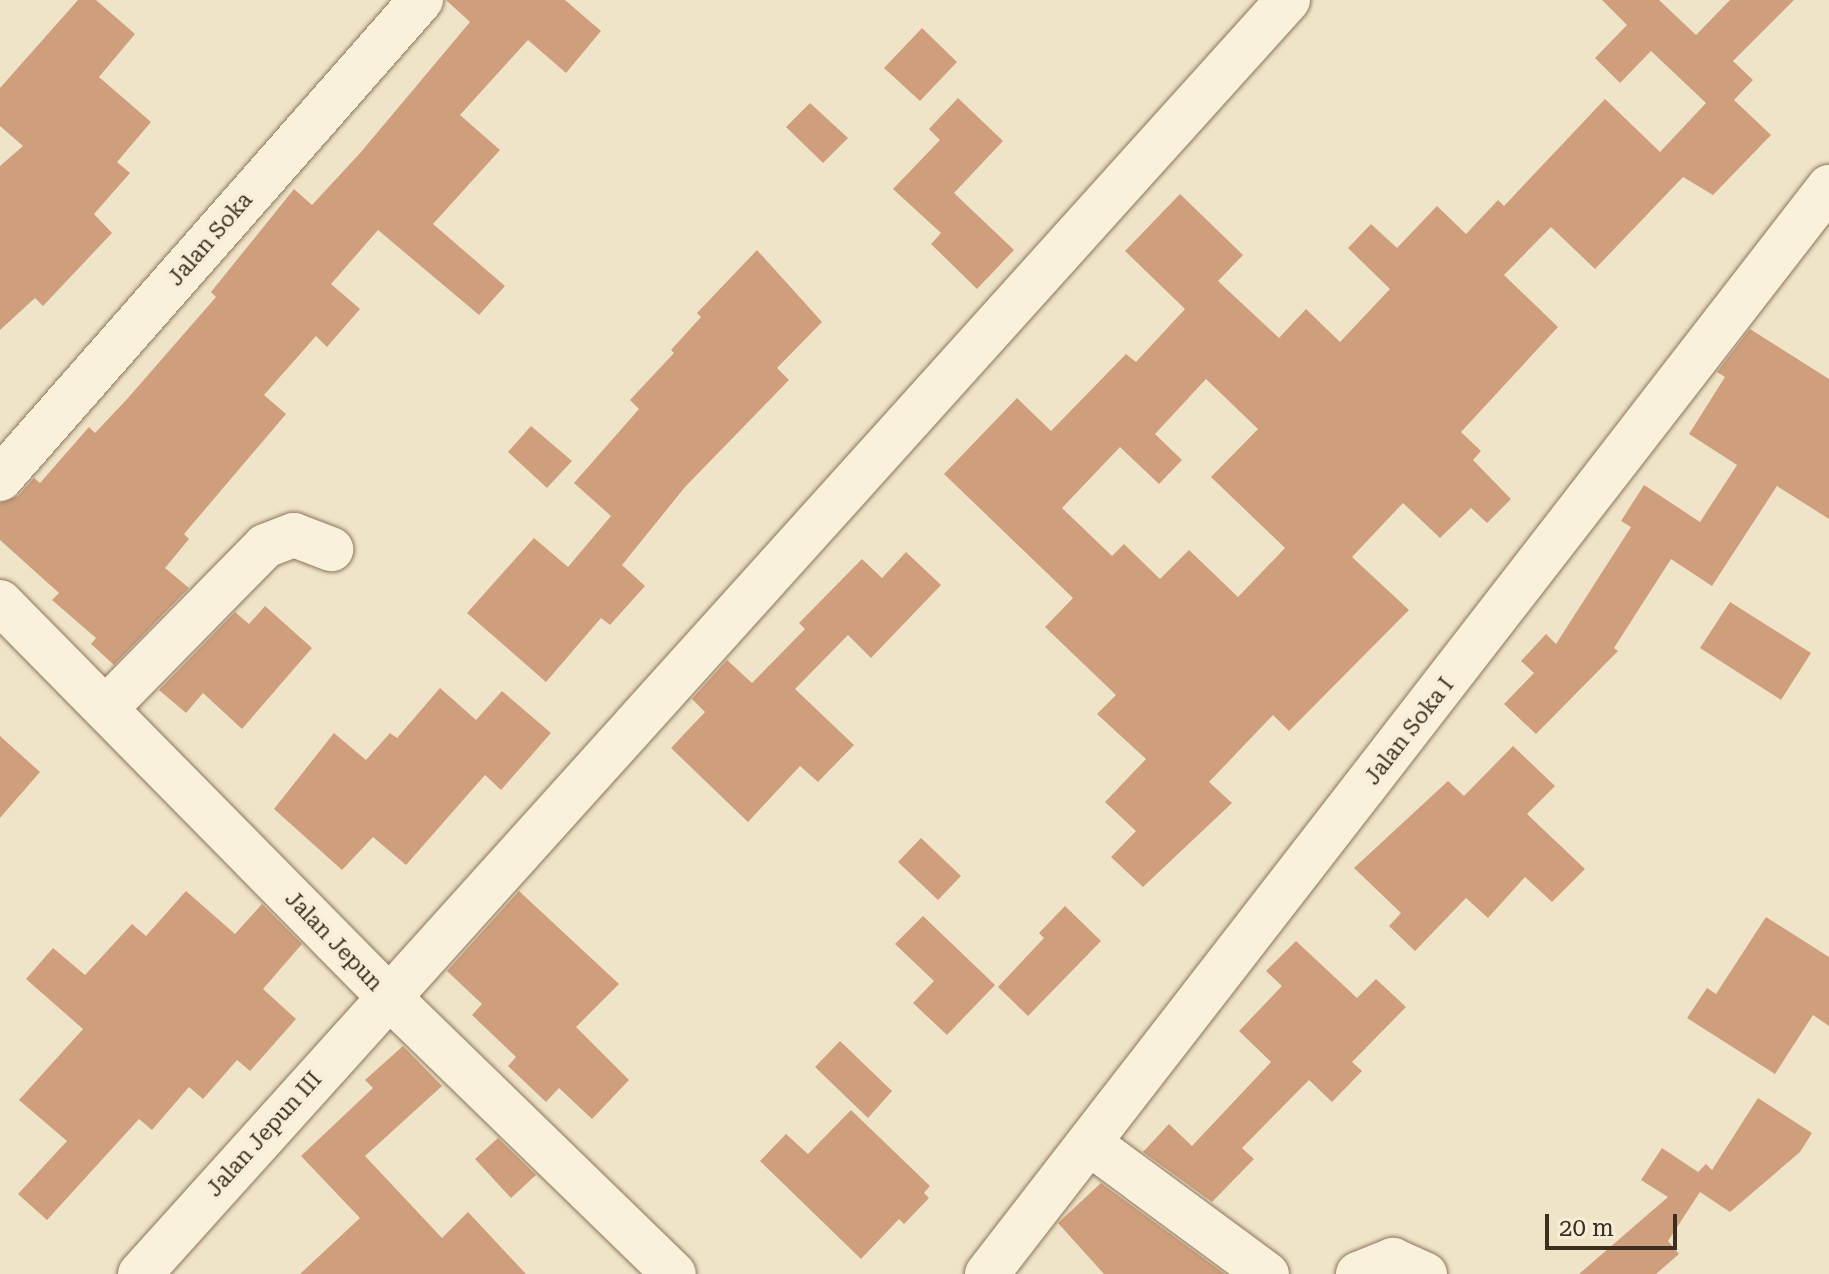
<!DOCTYPE html>
<html>
<head>
<meta charset="utf-8">
<style>
  body { margin:0 }
  #map { position:relative; width:1829px; height:1274px; overflow:hidden; background:#f0e4c8; font-family:"Roboto Serif",serif }
  div>[style] { position:absolute }
  .building>* { inset:0; background:#cf9f7d }
  .roads { filter:drop-shadow(0 0 2px #8d765c) drop-shadow(0 0 2px #8d765c) }
  .minor>* { height:44px; margin:-22px; padding:0 22px; transform-origin:22px; border-radius:22px; background:#faf1dc }
  span { translate:-50% -50%; white-space:nowrap; text-align:center; line-height:1.15; -webkit-text-stroke:7px #f7eed8; paint-order:stroke }
  .street-label { font-size:22px; color:#3d2e20 }
  .scale { position:absolute; left:1545px; top:1214px; width:132px; height:36px; box-sizing:border-box; border:4px solid #3d2e20; border-top:0; padding-left:10px; font-size:24px; line-height:28px; white-space:nowrap; color:#3d2e20; -webkit-text-stroke:6px #f7eed8; paint-order:stroke }
</style>
</head>
<body>
<div id="map">
  <div class="building">
    <i style="clip-path:polygon(78px 0,96px 0,135px 34px,99px 77px,151px 122px,117px 162px,130px 173px,94px 214px,112px 233px,43px 306px,35px 298px,0 330px,0 166px,23px 146px,0 126px,0 88px)"></i>
    <i style="clip-path:polygon(446px 0,565px 0,601px 31px,566px 73px,528px 40px,460px 115px,500px 150px,433px 224px,505px 286px,479px 315px,378px 230px,331px 284px,360px 309px,327px 347px,316px 336px,264px 395px,286px 414px,184px 534px,189px 539px,165px 568px,189px 588px,114px 665px,91px 644px,96px 638px,52px 600px,59px 593px,0 540px,0 503px,18px 496px,34px 478px,40px 483px,89px 427px,95px 433px,128px 398px,216px 297px,211px 292px,294px 189px,312px 205px,361px 152px,470px 22px)"></i>
    <i style="clip-path:polygon(evenodd,1602px 0,1659px 0,1696px 35px,1730px 0,1794px 0,1733px 61px,1753px 80px,1734px 100px,1771px 135px,1713px 195px,1683px 177px,1595px 269px,1551px 227px,1504px 275px,1558px 327px,1461px 432px,1481px 451px,1473px 460px,1511px 499px,1487px 523px,1471px 508px,1440px 538px,1403px 503px,1352px 557px,1409px 610px,1289px 731px,1273px 715px,1209px 782px,1232px 803px,1143px 887px,1111px 857px,1136px 831px,1105px 802px,1146px 759px,1097px 714px,1116px 695px,1045px 627px,1073px 598px,944px 474px,1017px 398px,1051px 431px,1126px 354px,1136px 362px,1185px 309px,1125px 251px,1180px 194px,1243px 255px,1218px 281px,1279px 338px,1306px 309px,1340px 342px,1390px 289px,1348px 248px,1371px 224px,1397px 248px,1437px 206px,1466px 234px,1498px 200px,1504px 206px,1605px 99px,1660px 152px,1706px 103px,1651px 51px,1620px 83px,1595px 58px,1627px 25px,1602px 0,1206px 379px,1258px 429px,1211px 477px,1285px 548px,1238px 597px,1189px 550px,1160px 579px,1124px 544px,1112px 556px,1062px 508px,1120px 447px,1159px 484px,1182px 460px,1155px 434px,1206px 379px)"></i>
    <i style="clip-path:polygon(922px 28px,957px 62px,920px 101px,884px 68px)"></i>
    <i style="clip-path:polygon(958px 98px,1003px 141px,954px 193px,1014px 250px,977px 289px,931px 244px,941px 233px,893px 189px,940px 140px,929px 129px)"></i>
    <i style="clip-path:polygon(810px 103px,848px 138px,823px 163px,786px 127px)"></i>
    <i style="clip-path:polygon(757px 250px,822px 322px,777px 368px,789px 380px,685px 487px,622px 565px,645px 586px,610px 625px,601px 618px,546px 682px,467px 613px,534px 538px,568px 567px,611px 516px,574px 483px,639px 409px,630px 400px,674px 353px,671px 350px,701px 317px,697px 313px)"></i>
    <i style="clip-path:polygon(1750px 329px,1829px 379px,1829px 519px,1777px 486px,1712px 586px,1671px 559px,1614px 648px,1618px 651px,1536px 734px,1504px 704px,1534px 673px,1521px 661px,1546px 634px,1556px 644px,1631px 527px,1621px 521px,1644px 485px,1700px 522px,1737px 465px,1689px 434px,1725px 377px,1717px 372px)"></i>
    <i style="clip-path:polygon(531px 426px,572px 461px,547px 488px,508px 452px)"></i>
    <i style="clip-path:polygon(906px 552px,941px 585px,871px 658px,848px 635px,795px 689px,854px 745px,818px 782px,800px 766px,748px 822px,671px 748px,705px 712px,692px 699px,727px 660px,752px 683px,805px 629px,799px 623px,862px 559px,882px 578px)"></i>
    <i style="clip-path:polygon(1730px 602px,1811px 653px,1781px 700px,1700px 648px)"></i>
    <i style="clip-path:polygon(265px 606px,312px 648px,242px 729px,203px 693px,186px 713px,159px 690px,235px 612px,249px 624px)"></i>
    <i style="clip-path:polygon(440px 688px,476px 720px,502px 691px,551px 733px,501px 790px,485px 775px,406px 865px,373px 837px,342px 870px,274px 809px,334px 733px,366px 760px,390px 733px,397px 738px)"></i>
    <i style="clip-path:polygon(0 736px,40px 772px,0 818px)"></i>
    <i style="clip-path:polygon(1513px 746px,1555px 786px,1527px 814px,1585px 869px,1552px 902px,1525px 877px,1488px 918px,1466px 898px,1415px 951px,1389px 926px,1401px 913px,1354px 868px,1448px 781px,1464px 796px)"></i>
    <i style="clip-path:polygon(921px 838px,961px 876px,938px 900px,898px 862px)"></i>
    <i style="clip-path:polygon(186px 891px,235px 934px,262px 904px,302px 944px,263px 989px,296px 1019px,250px 1071px,237px 1060px,203px 1099px,189px 1087px,152px 1130px,139px 1119px,47px 1220px,18px 1194px,67px 1141px,19px 1100px,83px 1029px,26px 979px,53px 948px,85px 975px,132px 924px,146px 936px)"></i>
    <i style="clip-path:polygon(519px 891px,619px 984px,576px 1027px,629px 1080px,592px 1119px,559px 1088px,546px 1102px,508px 1066px,516px 1057px,472px 1015px,482px 1004px,447px 971px)"></i>
    <i style="clip-path:polygon(1065px 906px,1101px 941px,1028px 1016px,998px 987px,1044px 938px,1039px 933px)"></i>
    <i style="clip-path:polygon(923px 916px,995px 985px,947px 1035px,913px 1003px,934px 981px,895px 944px)"></i>
    <i style="clip-path:polygon(1766px 917px,1829px 957px,1829px 1026px,1813px 1015px,1775px 1074px,1687px 1018px,1707px 988px,1716px 994px)"></i>
    <i style="clip-path:polygon(1296px 941px,1357px 998px,1376px 979px,1406px 1007px,1352px 1062px,1362px 1071px,1332px 1102px,1309px 1080px,1242px 1148px,1254px 1159px,1212px 1202px,1143px 1152px,1169px 1124px,1192px 1146px,1271px 1062px,1239px 1031px,1282px 986px,1266px 971px)"></i>
    <i style="clip-path:polygon(840px 1041px,892px 1091px,868px 1118px,815px 1067px)"></i>
    <i style="clip-path:polygon(403px 1046px,442px 1086px,365px 1156px,442px 1238px,468px 1212px,526px 1274px,300px 1274px,360px 1218px,301px 1156px,373px 1088px,365px 1080px)"></i>
    <i style="clip-path:polygon(1758px 1098px,1812px 1133px,1800px 1152px,1730px 1212px,1700px 1192px,1668px 1241px,1679px 1254px,1656px 1274px,1579px 1274px,1668px 1197px,1641px 1180px,1662px 1148px,1698px 1172px,1706px 1164px,1712px 1170px)"></i>
    <i style="clip-path:polygon(851px 1110px,930px 1186px,924px 1193px,929px 1198px,904px 1224px,899px 1219px,861px 1259px,760px 1161px,786px 1134px,808px 1154px)"></i>
    <i style="clip-path:polygon(498px 1138px,536px 1175px,511px 1198px,475px 1159px)"></i>
    <i style="clip-path:polygon(1101px 1183px,1225px 1274px,1104px 1274px,1058px 1223px)"></i>
  </div>
  <div class="roads">
    <div class="minor">
      <i style="left:0;top:479px;width:638px;rotate:-48.69deg"></i>
      <i style="left:0;top:602px;width:552px;rotate:45.44deg"></i>
      <i style="left:387px;top:995px;width:400px;rotate:44.2deg"></i>
      <i style="left:106px;top:708px;width:227px;rotate:-45.5deg"></i>
      <i style="left:265px;top:546px;width:31px;rotate:-21deg"></i>
      <i style="left:294px;top:535px;width:40px;rotate:21deg"></i>
      <i style="left:1089px;top:1143px;width:221px;rotate:36.4deg"></i>
      <i style="left:140px;top:1274px;width:1715px;rotate:-47.98deg"></i>
      <i style="left:987px;top:1274px;width:1375px;rotate:-52.24deg"></i>
      <i style="left:1358px;top:1274px;width:38px;rotate:-22deg"></i>
      <i style="left:1393px;top:1260px;width:35px;rotate:24deg"></i>
    </div>
  </div>
  <div class="street-label">
    <span style="left:210px;top:239px;rotate:-49deg">Jalan Soka</span>
    <span style="left:1409px;top:731px;rotate:-52deg">Jalan Soka I</span>
    <span style="left:334px;top:941px;rotate:46deg">Jalan Jepun</span>
    <span style="left:264px;top:1134px;rotate:-48deg">Jalan Jepun III</span>
  </div>
  <div class="scale">20 m</div>
</div>
</body>
</html>
